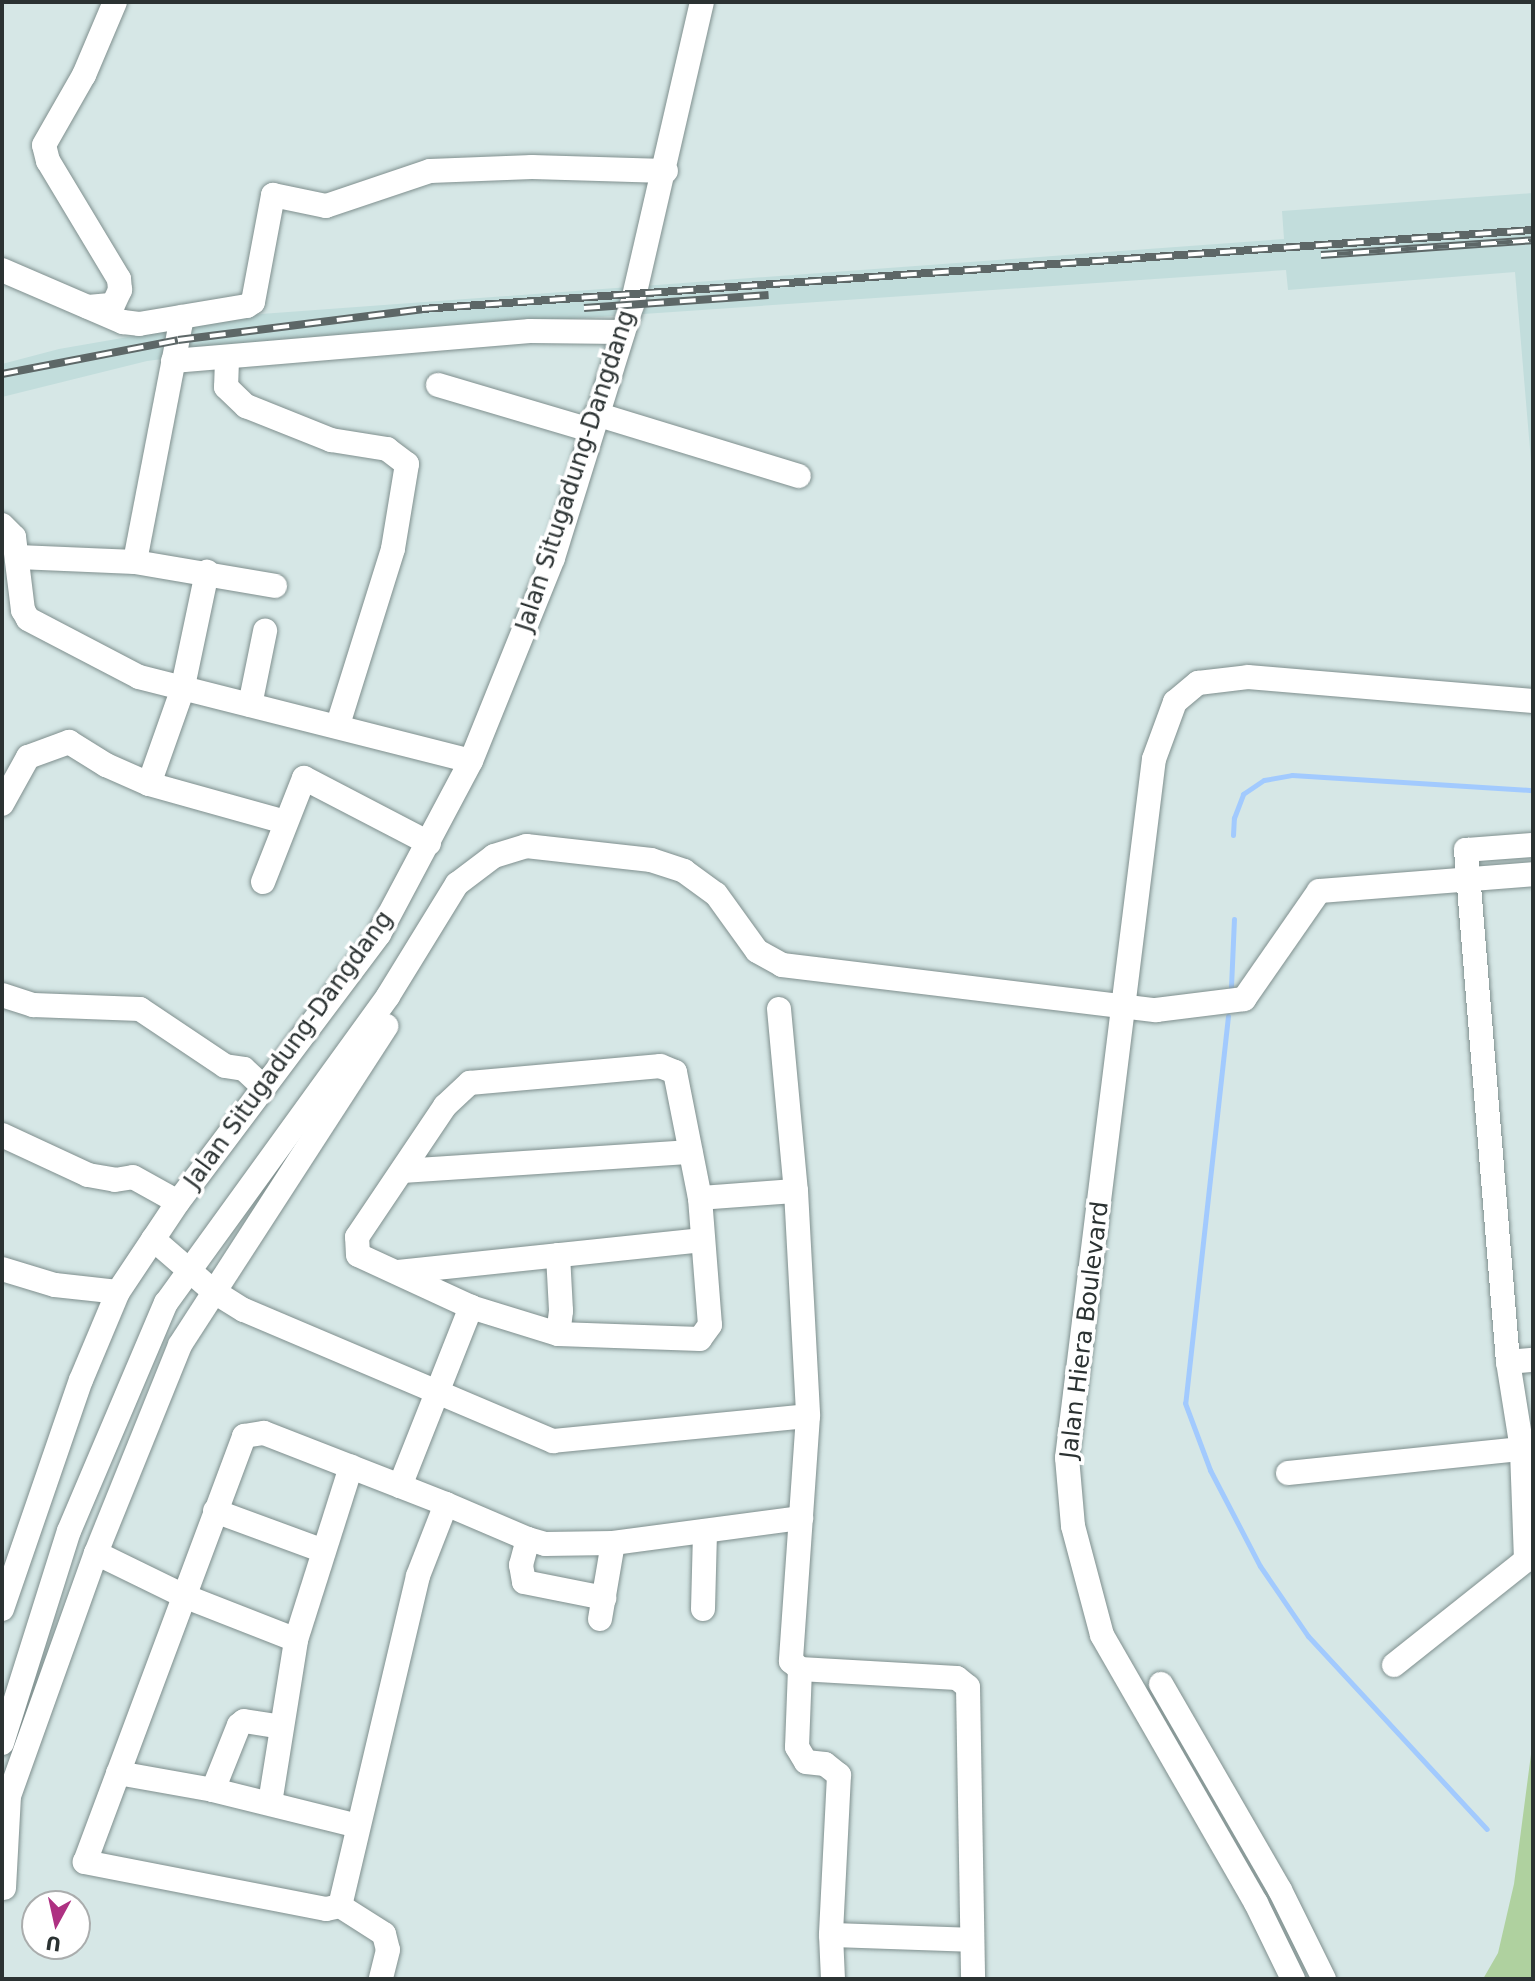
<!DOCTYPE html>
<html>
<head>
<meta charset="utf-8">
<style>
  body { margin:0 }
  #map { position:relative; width:1535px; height:1981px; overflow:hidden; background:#d6e7e6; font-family:"DejaVu Sans",sans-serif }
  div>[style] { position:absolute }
  .built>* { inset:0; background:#c2dddc }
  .green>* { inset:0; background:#afd19f }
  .stream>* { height:5px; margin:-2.5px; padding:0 2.5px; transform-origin:2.5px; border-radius:2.5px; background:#a2cafe }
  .roads { filter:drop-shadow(0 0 2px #7f8f8e) drop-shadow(0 0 2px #7f8f8e) }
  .minor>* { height:24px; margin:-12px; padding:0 12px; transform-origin:12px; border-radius:12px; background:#fff }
  .rail>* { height:8px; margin-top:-4px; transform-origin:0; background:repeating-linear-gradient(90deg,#fff 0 16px,#5d6767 0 32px); box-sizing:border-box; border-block:2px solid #5d6767 }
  span { translate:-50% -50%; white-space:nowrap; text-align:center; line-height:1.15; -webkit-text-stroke:7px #fff; paint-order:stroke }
  .street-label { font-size:24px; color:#2b3232 }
  .frame { position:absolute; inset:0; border:4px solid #2b3232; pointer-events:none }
  .north { position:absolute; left:21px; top:1890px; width:70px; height:70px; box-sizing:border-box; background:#fff; border:2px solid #aaadad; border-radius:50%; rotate:188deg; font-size:19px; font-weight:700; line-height:28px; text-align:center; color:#2b3232 }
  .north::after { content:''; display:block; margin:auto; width:24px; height:32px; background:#ae3182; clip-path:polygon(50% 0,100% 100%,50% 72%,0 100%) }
</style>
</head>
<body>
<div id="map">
  <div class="built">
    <i style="clip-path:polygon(1533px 193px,1533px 485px,1515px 272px,1288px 290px,1286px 270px,365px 333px,147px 361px,2px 397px,2px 364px,59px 349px,261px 314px,1284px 239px,1282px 211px)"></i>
  </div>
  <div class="green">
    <i style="clip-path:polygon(1533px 1739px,1533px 1979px,1483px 1979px,1498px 1953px,1514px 1884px)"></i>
  </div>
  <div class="stream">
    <i style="left:1233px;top:835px;width:17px;rotate:-87deg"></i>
    <i style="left:1234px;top:818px;width:26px;rotate:-69deg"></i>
    <i style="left:1243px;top:794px;width:25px;rotate:-34deg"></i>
    <i style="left:1264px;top:780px;width:28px;rotate:-10deg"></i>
    <i style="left:1292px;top:775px;width:241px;rotate:3.6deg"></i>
    <i style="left:1231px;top:987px;width:68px;rotate:-87.5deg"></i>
    <i style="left:1228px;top:1016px;width:389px;rotate:96.3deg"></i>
    <i style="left:1185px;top:1403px;width:72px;rotate:69.5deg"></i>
    <i style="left:1210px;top:1470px;width:108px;rotate:62.5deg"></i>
    <i style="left:1260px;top:1566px;width:85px;rotate:55.6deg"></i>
    <i style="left:1308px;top:1636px;width:263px;rotate:47.2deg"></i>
  </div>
  <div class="roads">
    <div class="minor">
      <i style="left:2px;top:270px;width:132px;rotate:23.3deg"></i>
      <i style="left:123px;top:322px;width:16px;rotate:7deg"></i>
      <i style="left:139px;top:324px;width:109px;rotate:-9.5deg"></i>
      <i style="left:247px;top:306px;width:7px;rotate:-34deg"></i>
      <i style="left:253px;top:302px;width:109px;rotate:-79.4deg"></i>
      <i style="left:273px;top:195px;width:54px;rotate:11.7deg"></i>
      <i style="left:326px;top:206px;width:110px;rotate:-18.6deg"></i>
      <i style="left:430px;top:171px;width:102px;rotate:-2.2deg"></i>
      <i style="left:532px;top:167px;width:134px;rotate:1.7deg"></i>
      <i style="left:88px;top:307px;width:25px;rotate:-5deg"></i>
      <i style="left:113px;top:305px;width:17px;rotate:-65deg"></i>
      <i style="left:120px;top:290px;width:11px;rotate:-95deg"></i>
      <i style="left:119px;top:279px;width:138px;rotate:-121deg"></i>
      <i style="left:48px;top:161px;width:16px;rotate:-104deg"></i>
      <i style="left:44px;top:145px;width:81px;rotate:-60.3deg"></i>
      <i style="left:84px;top:75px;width:79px;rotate:-67deg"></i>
      <i style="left:182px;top:317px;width:249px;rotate:100.9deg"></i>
      <i style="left:135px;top:562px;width:142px;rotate:9.7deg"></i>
      <i style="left:227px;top:360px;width:27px;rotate:92deg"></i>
      <i style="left:226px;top:387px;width:28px;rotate:44deg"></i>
      <i style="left:246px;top:406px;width:92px;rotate:21.8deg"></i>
      <i style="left:331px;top:440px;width:57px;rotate:9.1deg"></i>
      <i style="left:387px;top:449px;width:25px;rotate:37deg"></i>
      <i style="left:407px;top:464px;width:86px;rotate:99.4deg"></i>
      <i style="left:393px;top:549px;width:184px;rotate:107.4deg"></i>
      <i style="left:173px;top:361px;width:358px;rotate:-4.8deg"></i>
      <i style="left:530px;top:331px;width:93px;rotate:0.6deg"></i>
      <i style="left:438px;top:385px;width:159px;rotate:16.5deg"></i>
      <i style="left:596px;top:414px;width:212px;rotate:17deg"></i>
      <i style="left:2px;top:525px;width:17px;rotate:45deg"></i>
      <i style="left:14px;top:537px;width:74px;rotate:83deg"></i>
      <i style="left:23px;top:610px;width:10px;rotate:61deg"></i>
      <i style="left:28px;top:619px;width:125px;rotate:27.6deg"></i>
      <i style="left:139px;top:677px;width:342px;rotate:14.2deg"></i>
      <i style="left:18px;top:557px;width:117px;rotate:2.4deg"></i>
      <i style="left:250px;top:705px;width:76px;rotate:-78.5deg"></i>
      <i style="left:149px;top:784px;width:99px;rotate:-70.5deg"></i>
      <i style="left:182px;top:691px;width:122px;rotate:-78.1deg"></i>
      <i style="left:2px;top:804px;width:54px;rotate:-61deg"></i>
      <i style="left:28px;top:757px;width:44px;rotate:-20.1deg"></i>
      <i style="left:69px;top:742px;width:44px;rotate:31.9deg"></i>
      <i style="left:106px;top:765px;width:47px;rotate:23.8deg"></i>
      <i style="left:149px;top:784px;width:141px;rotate:15.6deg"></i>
      <i style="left:263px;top:882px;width:112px;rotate:-68.5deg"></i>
      <i style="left:304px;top:778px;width:141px;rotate:27.5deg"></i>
      <i style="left:2px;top:995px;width:33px;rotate:18deg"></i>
      <i style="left:33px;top:1005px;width:107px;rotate:2.1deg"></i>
      <i style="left:140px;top:1009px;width:102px;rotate:33.8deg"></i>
      <i style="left:225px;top:1066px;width:19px;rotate:9deg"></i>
      <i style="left:244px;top:1069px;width:26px;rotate:43deg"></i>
      <i style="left:779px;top:1009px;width:183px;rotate:84.7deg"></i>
      <i style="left:796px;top:1191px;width:225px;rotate:86.9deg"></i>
      <i style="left:808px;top:1416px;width:246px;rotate:94deg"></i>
      <i style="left:791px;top:1661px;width:12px;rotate:42deg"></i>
      <i style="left:800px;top:1669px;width:157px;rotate:3.3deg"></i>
      <i style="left:957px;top:1678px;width:14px;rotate:39deg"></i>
      <i style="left:968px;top:1687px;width:292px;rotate:89deg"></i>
      <i style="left:660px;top:1066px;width:16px;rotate:22deg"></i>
      <i style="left:675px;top:1072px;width:128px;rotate:78.8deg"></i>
      <i style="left:700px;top:1198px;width:127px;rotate:85.5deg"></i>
      <i style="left:710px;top:1325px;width:17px;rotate:126deg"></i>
      <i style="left:700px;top:1339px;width:142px;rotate:-178deg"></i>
      <i style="left:558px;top:1334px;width:91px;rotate:-162.8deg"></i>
      <i style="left:471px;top:1307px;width:124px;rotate:-155.3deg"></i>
      <i style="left:358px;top:1255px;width:18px;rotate:-93deg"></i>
      <i style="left:357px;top:1237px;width:158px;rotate:-56.1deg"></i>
      <i style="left:445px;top:1106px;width:34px;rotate:-43deg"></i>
      <i style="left:470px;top:1083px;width:191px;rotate:-5.1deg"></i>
      <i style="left:2px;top:1135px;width:95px;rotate:24.9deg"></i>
      <i style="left:88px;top:1175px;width:27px;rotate:10deg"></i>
      <i style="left:115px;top:1180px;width:18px;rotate:-9deg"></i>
      <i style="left:133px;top:1177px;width:51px;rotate:29.1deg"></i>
      <i style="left:403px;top:1171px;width:288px;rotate:-3.8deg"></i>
      <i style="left:700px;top:1198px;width:96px;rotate:-4.2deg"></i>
      <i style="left:153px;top:1239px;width:79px;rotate:40.9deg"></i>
      <i style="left:213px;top:1291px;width:36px;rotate:32deg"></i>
      <i style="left:244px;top:1310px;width:336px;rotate:23deg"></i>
      <i style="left:553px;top:1441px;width:256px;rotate:-5.6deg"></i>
      <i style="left:558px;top:1255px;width:56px;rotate:86.9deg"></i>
      <i style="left:561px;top:1311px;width:23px;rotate:97deg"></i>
      <i style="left:2px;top:1269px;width:55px;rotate:16.8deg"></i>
      <i style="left:55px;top:1285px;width:63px;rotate:6.3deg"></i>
      <i style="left:398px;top:1272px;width:304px;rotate:-6deg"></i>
      <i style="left:1508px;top:1362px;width:25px;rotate:-5deg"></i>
      <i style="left:1288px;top:1473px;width:235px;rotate:-5.9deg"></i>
      <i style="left:400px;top:1486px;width:193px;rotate:-68.4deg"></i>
      <i style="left:446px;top:1504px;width:77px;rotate:111.3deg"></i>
      <i style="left:418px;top:1576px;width:339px;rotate:103.3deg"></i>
      <i style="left:340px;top:1906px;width:14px;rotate:168deg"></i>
      <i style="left:326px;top:1909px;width:246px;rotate:-169deg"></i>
      <i style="left:85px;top:1862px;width:455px;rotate:-69.5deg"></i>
      <i style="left:244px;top:1436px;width:20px;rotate:-9deg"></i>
      <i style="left:264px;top:1433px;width:146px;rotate:21.3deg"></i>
      <i style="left:400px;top:1486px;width:49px;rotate:21.4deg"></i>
      <i style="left:446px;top:1504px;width:89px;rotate:23.1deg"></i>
      <i style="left:528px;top:1539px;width:18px;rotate:16deg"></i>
      <i style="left:545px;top:1544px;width:68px;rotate:-0.8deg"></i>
      <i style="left:613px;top:1543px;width:190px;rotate:-7.6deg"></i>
      <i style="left:215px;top:1511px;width:113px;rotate:20.2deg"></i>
      <i style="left:528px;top:1539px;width:27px;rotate:105deg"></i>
      <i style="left:521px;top:1565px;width:17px;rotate:80deg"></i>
      <i style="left:524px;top:1582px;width:82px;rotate:11.3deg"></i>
      <i style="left:96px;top:1553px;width:98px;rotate:26deg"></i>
      <i style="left:184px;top:1596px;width:120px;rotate:21.4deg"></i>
      <i style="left:2px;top:1609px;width:242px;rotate:-71deg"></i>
      <i style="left:81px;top:1380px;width:95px;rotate:-67.2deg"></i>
      <i style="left:118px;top:1292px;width:108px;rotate:-56.3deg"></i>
      <i style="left:178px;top:1202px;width:335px;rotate:-53.1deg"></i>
      <i style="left:379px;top:934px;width:196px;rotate:-62deg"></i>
      <i style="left:471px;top:761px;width:219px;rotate:-68deg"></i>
      <i style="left:553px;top:558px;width:265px;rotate:-72.7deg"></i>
      <i style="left:632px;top:305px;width:311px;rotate:-77deg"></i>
      <i style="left:703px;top:1609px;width:78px;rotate:-88.5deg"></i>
      <i style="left:600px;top:1619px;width:77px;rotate:-80.3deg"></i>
      <i style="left:1394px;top:1665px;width:169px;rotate:-38.5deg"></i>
      <i style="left:1526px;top:1560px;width:111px;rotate:-92.1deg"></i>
      <i style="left:1522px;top:1449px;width:88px;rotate:-99.1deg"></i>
      <i style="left:1508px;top:1362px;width:514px;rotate:-94.69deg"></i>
      <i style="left:1466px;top:850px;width:67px;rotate:-4.3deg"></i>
      <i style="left:800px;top:1669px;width:78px;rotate:92.2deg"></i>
      <i style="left:797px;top:1747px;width:17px;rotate:59deg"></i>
      <i style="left:806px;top:1762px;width:19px;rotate:6deg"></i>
      <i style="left:825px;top:1764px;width:18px;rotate:38deg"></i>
      <i style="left:839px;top:1775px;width:160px;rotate:92.9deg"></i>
      <i style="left:831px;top:1935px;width:44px;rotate:87.4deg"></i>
      <i style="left:1161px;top:1684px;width:238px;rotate:60deg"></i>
      <i style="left:1280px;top:1890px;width:99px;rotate:63.7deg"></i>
      <i style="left:2px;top:1743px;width:222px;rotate:-72.5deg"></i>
      <i style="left:69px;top:1531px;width:248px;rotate:-67deg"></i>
      <i style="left:166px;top:1303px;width:379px;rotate:-54.1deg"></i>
      <i style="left:388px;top:996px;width:132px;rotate:-58.4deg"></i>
      <i style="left:457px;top:884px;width:46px;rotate:-37.1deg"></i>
      <i style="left:494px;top:856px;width:34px;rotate:-17deg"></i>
      <i style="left:526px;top:846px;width:126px;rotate:6.4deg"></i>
      <i style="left:651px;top:860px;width:35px;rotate:18deg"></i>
      <i style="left:684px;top:871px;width:39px;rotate:36deg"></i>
      <i style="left:716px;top:894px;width:70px;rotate:54.3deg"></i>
      <i style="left:757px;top:951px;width:29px;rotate:29deg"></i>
      <i style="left:782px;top:965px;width:377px;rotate:6.9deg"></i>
      <i style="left:1156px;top:1010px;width:89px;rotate:-7.1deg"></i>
      <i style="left:1244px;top:999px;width:131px;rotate:-55.2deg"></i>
      <i style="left:1319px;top:891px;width:215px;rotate:-4.5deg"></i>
      <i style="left:118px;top:1773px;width:97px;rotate:10.1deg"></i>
      <i style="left:213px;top:1790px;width:149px;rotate:13.9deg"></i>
      <i style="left:213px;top:1790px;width:70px;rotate:-68.2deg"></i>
      <i style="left:239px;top:1725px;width:6px;rotate:-39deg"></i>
      <i style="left:244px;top:1721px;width:38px;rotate:9deg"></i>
      <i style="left:270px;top:1803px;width:165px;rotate:-80.9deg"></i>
      <i style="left:296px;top:1640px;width:182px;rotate:-72.4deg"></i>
      <i style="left:4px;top:1888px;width:92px;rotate:-86.9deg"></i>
      <i style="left:9px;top:1796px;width:258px;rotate:-70.3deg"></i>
      <i style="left:96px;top:1553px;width:224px;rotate:-68deg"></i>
      <i style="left:180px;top:1345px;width:380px;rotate:-57.1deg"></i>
      <i style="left:340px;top:1906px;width:52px;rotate:32.5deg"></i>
      <i style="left:384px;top:1934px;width:16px;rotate:76deg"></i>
      <i style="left:388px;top:1950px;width:30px;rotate:104deg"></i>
      <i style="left:831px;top:1935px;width:140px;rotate:2deg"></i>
      <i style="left:1293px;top:1979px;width:85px;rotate:-116deg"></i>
      <i style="left:1256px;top:1903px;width:309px;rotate:-119.9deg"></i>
      <i style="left:1102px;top:1635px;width:113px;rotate:-104.9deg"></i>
      <i style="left:1073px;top:1526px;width:68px;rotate:-95deg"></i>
      <i style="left:1067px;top:1458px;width:704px;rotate:-82.91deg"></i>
      <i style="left:1154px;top:759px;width:61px;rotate:-69.8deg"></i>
      <i style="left:1175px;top:702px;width:30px;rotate:-40deg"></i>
      <i style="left:1198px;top:683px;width:50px;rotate:-6.8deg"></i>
      <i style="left:1248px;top:677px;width:286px;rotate:4.8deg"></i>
    </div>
  </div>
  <div class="rail">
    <i style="left:1321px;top:255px;width:213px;rotate:-4deg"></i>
    <i style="left:584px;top:308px;width:185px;rotate:-4deg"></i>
    <i style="left:2px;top:374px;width:179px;rotate:-10.9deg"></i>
    <i style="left:178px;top:340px;width:246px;rotate:-7.2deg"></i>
    <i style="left:422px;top:309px;width:1114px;rotate:-4.07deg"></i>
  </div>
  <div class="street-label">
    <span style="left:576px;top:471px;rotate:-72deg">Jalan Situgadung-Dangdang</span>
    <span style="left:289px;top:1050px;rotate:-54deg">Jalan Situgadung-Dangdang</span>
    <span style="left:1085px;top:1330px;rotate:-83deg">Jalan Hiera Boulevard</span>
  </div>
  <div class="frame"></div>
  <div class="north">U</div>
</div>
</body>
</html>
